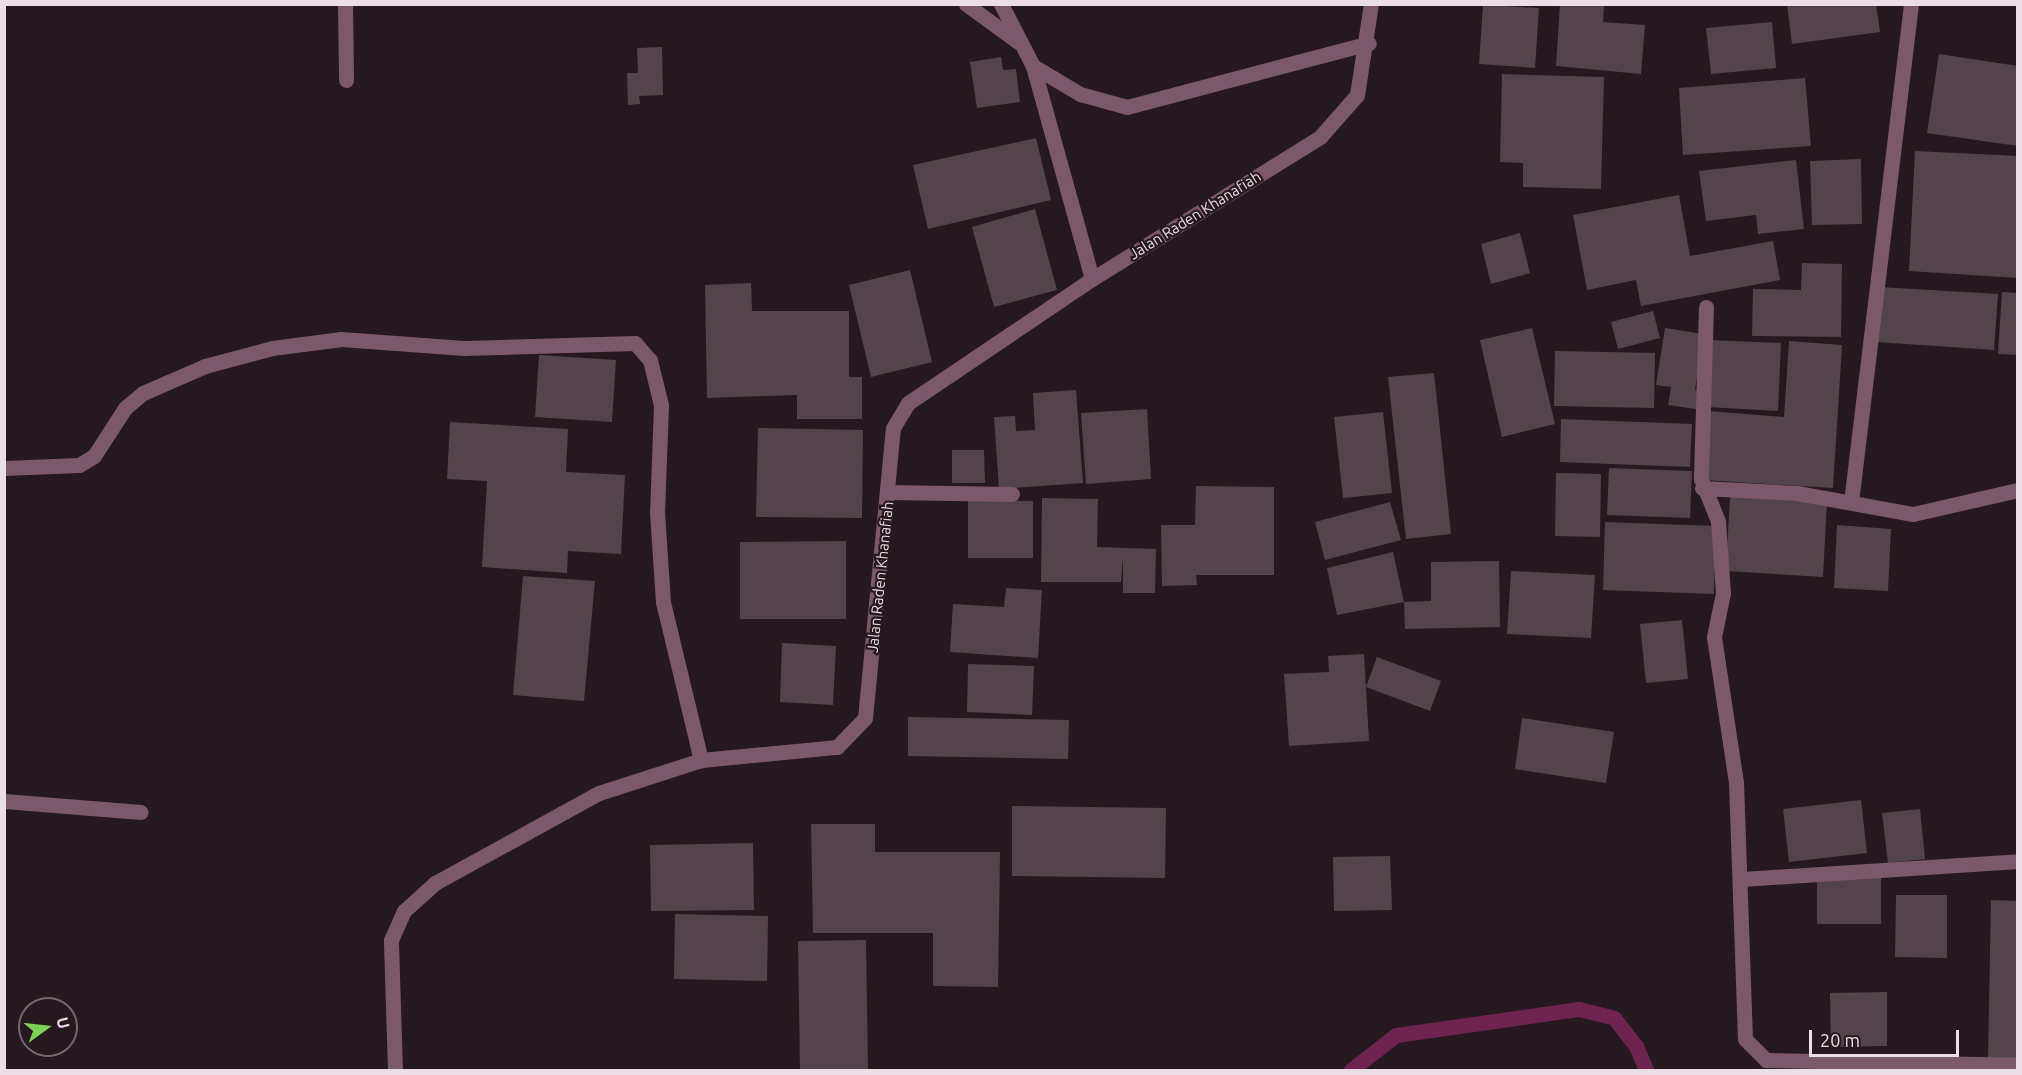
<!DOCTYPE html>
<html>
<head>
<meta charset="utf-8">
<style>
  body { margin:0 }
  #map { position:relative; width:2022px; height:1075px; overflow:hidden; background:#26181f; font-family:Ubuntu,sans-serif }
  div>[style] { position:absolute }
  .stream>* { height:15px; margin:-7.5px; padding:0 7.5px; transform-origin:7.5px; border-radius:7.5px; background:#6f2351 }
  .building>* { inset:0; background:#53444b }
  .lane>* { height:15px; margin:-7.5px; padding:0 7.5px; transform-origin:7.5px; border-radius:7.5px; background:#7c586b }
  .street>* { height:15px; margin:-7.5px; padding:0 7.5px; transform-origin:7.5px; border-radius:7.5px; background:#7c586b }
  span { translate:-50% -50%; white-space:nowrap; text-align:center; line-height:1.15; -webkit-text-stroke:4.5px #26181f; paint-order:stroke }
  .street-label { font-size:15px; color:#e9dfe4 }
  .frame { position:absolute; inset:0; border:6px solid #e9dfe4; pointer-events:none }
  .north { position:absolute; left:18px; top:997px; width:60px; height:60px; box-sizing:border-box; background:#26181f; border:2px solid #74686e; border-radius:50%; rotate:75deg; font-size:16px; font-weight:700; line-height:24px; text-align:center; color:#e9dfe4 }
  .north::after { content:''; display:block; margin:auto; width:21px; height:27px; background:#7dd154; clip-path:polygon(50% 0,100% 100%,50% 72%,0 100%) }
  .scale { position:absolute; left:1809px; top:1030px; width:150px; height:27px; box-sizing:border-box; border:3px solid #e9dfe4; border-top:0; padding-left:8px; font-size:18px; line-height:21px; white-space:nowrap; color:#e9dfe4; -webkit-text-stroke:4px #26181f; paint-order:stroke }
</style>
</head>
<body>
<div id="map">
  <div class="stream">
    <i style="left:1351px;top:1070px;width:57px;rotate:-37.9deg"></i>
    <i style="left:1396px;top:1035px;width:185px;rotate:-8.1deg"></i>
    <i style="left:1579px;top:1009px;width:36px;rotate:14deg"></i>
    <i style="left:1614px;top:1018px;width:36px;rotate:52deg"></i>
    <i style="left:1636px;top:1046px;width:26px;rotate:67deg"></i>
  </div>
  <div class="building">
    <i style="clip-path:polygon(1560px 4px,1604px 4px,1603px 22px,1645px 25px,1641px 74px,1556px 66px)"></i>
    <i style="clip-path:polygon(1787px 4px,1876px 4px,1880px 32px,1792px 44px)"></i>
    <i style="clip-path:polygon(1483px 5px,1539px 8px,1535px 68px,1479px 64px)"></i>
    <i style="clip-path:polygon(1772px 22px,1776px 68px,1711px 74px,1706px 28px)"></i>
    <i style="clip-path:polygon(662px 47px,663px 95px,639px 96px,640px 104px,628px 105px,627px 73px,638px 73px,637px 48px)"></i>
    <i style="clip-path:polygon(1939px 54px,2018px 66px,2018px 146px,1927px 133px)"></i>
    <i style="clip-path:polygon(1001px 57px,1003px 70px,1016px 69px,1020px 102px,977px 108px,970px 62px)"></i>
    <i style="clip-path:polygon(1502px 74px,1604px 77px,1601px 189px,1523px 187px,1523px 163px,1500px 162px)"></i>
    <i style="clip-path:polygon(1805px 78px,1811px 146px,1683px 155px,1679px 88px)"></i>
    <i style="clip-path:polygon(1036px 138px,1051px 200px,928px 229px,913px 165px)"></i>
    <i style="clip-path:polygon(1915px 151px,2018px 156px,2018px 278px,1909px 271px)"></i>
    <i style="clip-path:polygon(1861px 159px,1862px 224px,1812px 225px,1810px 161px)"></i>
    <i style="clip-path:polygon(1796px 160px,1804px 229px,1758px 234px,1756px 215px,1706px 221px,1699px 171px)"></i>
    <i style="clip-path:polygon(1679px 195px,1690px 256px,1773px 241px,1780px 280px,1641px 306px,1636px 280px,1587px 290px,1573px 215px)"></i>
    <i style="clip-path:polygon(1035px 209px,1057px 290px,994px 307px,972px 227px)"></i>
    <i style="clip-path:polygon(1520px 233px,1530px 273px,1491px 284px,1481px 244px)"></i>
    <i style="clip-path:polygon(1802px 263px,1842px 264px,1841px 337px,1752px 336px,1753px 289px,1801px 290px)"></i>
    <i style="clip-path:polygon(910px 270px,932px 362px,871px 377px,849px 285px)"></i>
    <i style="clip-path:polygon(751px 283px,752px 311px,849px 311px,849px 377px,862px 377px,862px 419px,797px 419px,797px 395px,707px 398px,705px 285px)"></i>
    <i style="clip-path:polygon(1880px 287px,1998px 294px,1994px 350px,1877px 342px)"></i>
    <i style="clip-path:polygon(2002px 292px,2018px 293px,2018px 355px,1998px 354px)"></i>
    <i style="clip-path:polygon(1653px 311px,1660px 338px,1618px 349px,1611px 322px)"></i>
    <i style="clip-path:polygon(1532px 328px,1555px 424px,1502px 437px,1480px 340px)"></i>
    <i style="clip-path:polygon(1665px 328px,1703px 334px,1695px 390px,1704px 392px,1702px 410px,1668px 405px,1671px 387px,1656px 385px)"></i>
    <i style="clip-path:polygon(1710px 340px,1781px 343px,1778px 411px,1707px 407px)"></i>
    <i style="clip-path:polygon(1789px 341px,1842px 345px,1833px 488px,1704px 480px,1709px 411px,1784px 417px)"></i>
    <i style="clip-path:polygon(1555px 351px,1655px 353px,1654px 408px,1554px 406px)"></i>
    <i style="clip-path:polygon(539px 355px,616px 360px,612px 422px,535px 417px)"></i>
    <i style="clip-path:polygon(1434px 373px,1451px 534px,1406px 539px,1388px 377px)"></i>
    <i style="clip-path:polygon(1076px 390px,1083px 483px,999px 489px,994px 417px,1015px 416px,1016px 431px,1035px 430px,1033px 393px)"></i>
    <i style="clip-path:polygon(1147px 409px,1151px 479px,1086px 484px,1081px 413px)"></i>
    <i style="clip-path:polygon(1383px 412px,1392px 493px,1343px 498px,1334px 417px)"></i>
    <i style="clip-path:polygon(1561px 419px,1692px 424px,1690px 467px,1560px 462px)"></i>
    <i style="clip-path:polygon(450px 422px,568px 429px,566px 472px,625px 475px,621px 554px,568px 551px,567px 573px,482px 567px,487px 481px,447px 479px)"></i>
    <i style="clip-path:polygon(758px 428px,863px 430px,862px 518px,756px 517px)"></i>
    <i style="clip-path:polygon(952px 450px,984px 450px,985px 483px,952px 483px)"></i>
    <i style="clip-path:polygon(1609px 468px,1692px 471px,1690px 518px,1607px 515px)"></i>
    <i style="clip-path:polygon(1556px 473px,1601px 474px,1600px 537px,1555px 536px)"></i>
    <i style="clip-path:polygon(1196px 486px,1274px 487px,1274px 575px,1196px 575px,1197px 585px,1162px 586px,1161px 525px,1195px 525px)"></i>
    <i style="clip-path:polygon(1730px 496px,1827px 502px,1823px 577px,1726px 571px)"></i>
    <i style="clip-path:polygon(1042px 498px,1098px 499px,1097px 547px,1156px 549px,1155px 593px,1123px 593px,1123px 557px,1121px 582px,1041px 582px)"></i>
    <i style="clip-path:polygon(968px 500px,1033px 501px,1033px 558px,968px 558px)"></i>
    <i style="clip-path:polygon(1390px 502px,1401px 540px,1325px 560px,1315px 522px)"></i>
    <i style="clip-path:polygon(1605px 522px,1716px 526px,1714px 594px,1603px 590px)"></i>
    <i style="clip-path:polygon(1837px 525px,1891px 529px,1888px 591px,1834px 588px)"></i>
    <i style="clip-path:polygon(846px 541px,846px 619px,740px 619px,740px 542px)"></i>
    <i style="clip-path:polygon(1393px 552px,1404px 602px,1337px 615px,1327px 568px)"></i>
    <i style="clip-path:polygon(1499px 561px,1500px 627px,1405px 629px,1404px 602px,1431px 601px,1431px 562px)"></i>
    <i style="clip-path:polygon(1511px 571px,1595px 575px,1591px 638px,1507px 634px)"></i>
    <i style="clip-path:polygon(523px 576px,595px 581px,584px 701px,513px 695px)"></i>
    <i style="clip-path:polygon(1006px 588px,1042px 590px,1038px 658px,950px 652px,953px 604px,1004px 607px)"></i>
    <i style="clip-path:polygon(1682px 620px,1688px 679px,1646px 683px,1640px 624px)"></i>
    <i style="clip-path:polygon(782px 643px,836px 646px,833px 705px,780px 702px)"></i>
    <i style="clip-path:polygon(1364px 654px,1369px 741px,1289px 746px,1284px 674px,1329px 672px,1328px 656px)"></i>
    <i style="clip-path:polygon(1377px 657px,1441px 681px,1430px 711px,1366px 687px)"></i>
    <i style="clip-path:polygon(968px 664px,1034px 666px,1032px 715px,967px 712px)"></i>
    <i style="clip-path:polygon(908px 717px,1069px 720px,1068px 759px,908px 756px)"></i>
    <i style="clip-path:polygon(1522px 718px,1614px 732px,1606px 783px,1515px 769px)"></i>
    <i style="clip-path:polygon(1861px 800px,1867px 853px,1789px 862px,1783px 809px)"></i>
    <i style="clip-path:polygon(1012px 806px,1166px 808px,1165px 878px,1012px 876px)"></i>
    <i style="clip-path:polygon(1920px 809px,1925px 859px,1888px 863px,1882px 813px)"></i>
    <i style="clip-path:polygon(811px 824px,875px 824px,875px 852px,1000px 852px,998px 987px,933px 986px,933px 933px,813px 933px)"></i>
    <i style="clip-path:polygon(753px 843px,754px 910px,651px 911px,650px 845px)"></i>
    <i style="clip-path:polygon(1390px 856px,1392px 910px,1334px 911px,1333px 857px)"></i>
    <i style="clip-path:polygon(1881px 873px,1881px 924px,1817px 924px,1817px 875px)"></i>
    <i style="clip-path:polygon(1896px 895px,1947px 895px,1947px 958px,1895px 957px)"></i>
    <i style="clip-path:polygon(1991px 900px,2018px 901px,2018px 1059px,1988px 1059px)"></i>
    <i style="clip-path:polygon(675px 914px,768px 916px,767px 981px,674px 979px)"></i>
    <i style="clip-path:polygon(866px 940px,868px 1070px,800px 1070px,798px 941px)"></i>
    <i style="clip-path:polygon(1887px 992px,1887px 1046px,1831px 1047px,1830px 993px)"></i>
  </div>
  <div class="lane">
    <i style="left:1033px;top:66px;width:55px;rotate:30.8deg"></i>
    <i style="left:1080px;top:94px;width:49px;rotate:15.5deg"></i>
    <i style="left:1127px;top:107px;width:250px;rotate:-14.8deg"></i>
    <i style="left:889px;top:492px;width:123px;rotate:0.9deg"></i>
  </div>
  <div class="street">
    <i style="left:345px;top:4px;width:76px;rotate:89.2deg"></i>
    <i style="left:966px;top:4px;width:64px;rotate:36.2deg"></i>
    <i style="left:1001px;top:4px;width:70px;rotate:62.7deg"></i>
    <i style="left:1033px;top:66px;width:221px;rotate:74.5deg"></i>
    <i style="left:1706px;top:307px;width:172px;rotate:91.7deg"></i>
    <i style="left:1701px;top:479px;width:45px;rotate:68deg"></i>
    <i style="left:1718px;top:521px;width:72px;rotate:86deg"></i>
    <i style="left:1723px;top:593px;width:45px;rotate:101.6deg"></i>
    <i style="left:1714px;top:637px;width:147px;rotate:81.4deg"></i>
    <i style="left:1736px;top:782px;width:257px;rotate:88deg"></i>
    <i style="left:1745px;top:1039px;width:30px;rotate:45deg"></i>
    <i style="left:1766px;top:1060px;width:252px;rotate:1.1deg"></i>
    <i style="left:4px;top:468px;width:75px;rotate:-2.3deg"></i>
    <i style="left:79px;top:465px;width:17px;rotate:-31deg"></i>
    <i style="left:94px;top:456px;width:57px;rotate:-57.1deg"></i>
    <i style="left:125px;top:408px;width:23px;rotate:-40deg"></i>
    <i style="left:143px;top:393px;width:68px;rotate:-23.5deg"></i>
    <i style="left:205px;top:366px;width:69px;rotate:-15deg"></i>
    <i style="left:272px;top:348px;width:70px;rotate:-7.4deg"></i>
    <i style="left:341px;top:339px;width:123px;rotate:4.2deg"></i>
    <i style="left:464px;top:348px;width:171px;rotate:-1.7deg"></i>
    <i style="left:635px;top:343px;width:23px;rotate:49deg"></i>
    <i style="left:650px;top:360px;width:46px;rotate:76.3deg"></i>
    <i style="left:661px;top:405px;width:107px;rotate:92.1deg"></i>
    <i style="left:657px;top:512px;width:90px;rotate:86.2deg"></i>
    <i style="left:663px;top:602px;width:163px;rotate:76.5deg"></i>
    <i style="left:1702px;top:488px;width:95px;rotate:3deg"></i>
    <i style="left:1797px;top:493px;width:118px;rotate:10.3deg"></i>
    <i style="left:1913px;top:514px;width:108px;rotate:-12.9deg"></i>
    <i style="left:1851px;top:502px;width:502px;rotate:-83.13deg"></i>
    <i style="left:4px;top:801px;width:137px;rotate:4.6deg"></i>
    <i style="left:1742px;top:879px;width:277px;rotate:-3.7deg"></i>
    <i style="left:395px;top:1070px;width:130px;rotate:-91.8deg"></i>
    <i style="left:391px;top:940px;width:32px;rotate:-66deg"></i>
    <i style="left:404px;top:911px;width:42px;rotate:-42.1deg"></i>
    <i style="left:435px;top:883px;width:187px;rotate:-28.8deg"></i>
    <i style="left:599px;top:793px;width:107px;rotate:-17.9deg"></i>
    <i style="left:701px;top:760px;width:137px;rotate:-5.5deg"></i>
    <i style="left:837px;top:747px;width:40px;rotate:-46deg"></i>
    <i style="left:865px;top:718px;width:291px;rotate:-84.5deg"></i>
    <i style="left:893px;top:428px;width:29px;rotate:-59deg"></i>
    <i style="left:908px;top:403px;width:222px;rotate:-34deg"></i>
    <i style="left:1092px;top:279px;width:269px;rotate:-31.9deg"></i>
    <i style="left:1320px;top:137px;width:56px;rotate:-48.6deg"></i>
    <i style="left:1357px;top:95px;width:92px;rotate:-81.3deg"></i>
  </div>
  <div class="street-label">
    <span style="left:1195px;top:215px;rotate:-32deg">Jalan Raden Khanafiah</span>
    <span style="left:880px;top:577px;rotate:-84deg">Jalan Raden Khanafiah</span>
  </div>
  <div class="frame"></div>
  <div class="north">U</div>
  <div class="scale">20 m</div>
</div>
</body>
</html>
